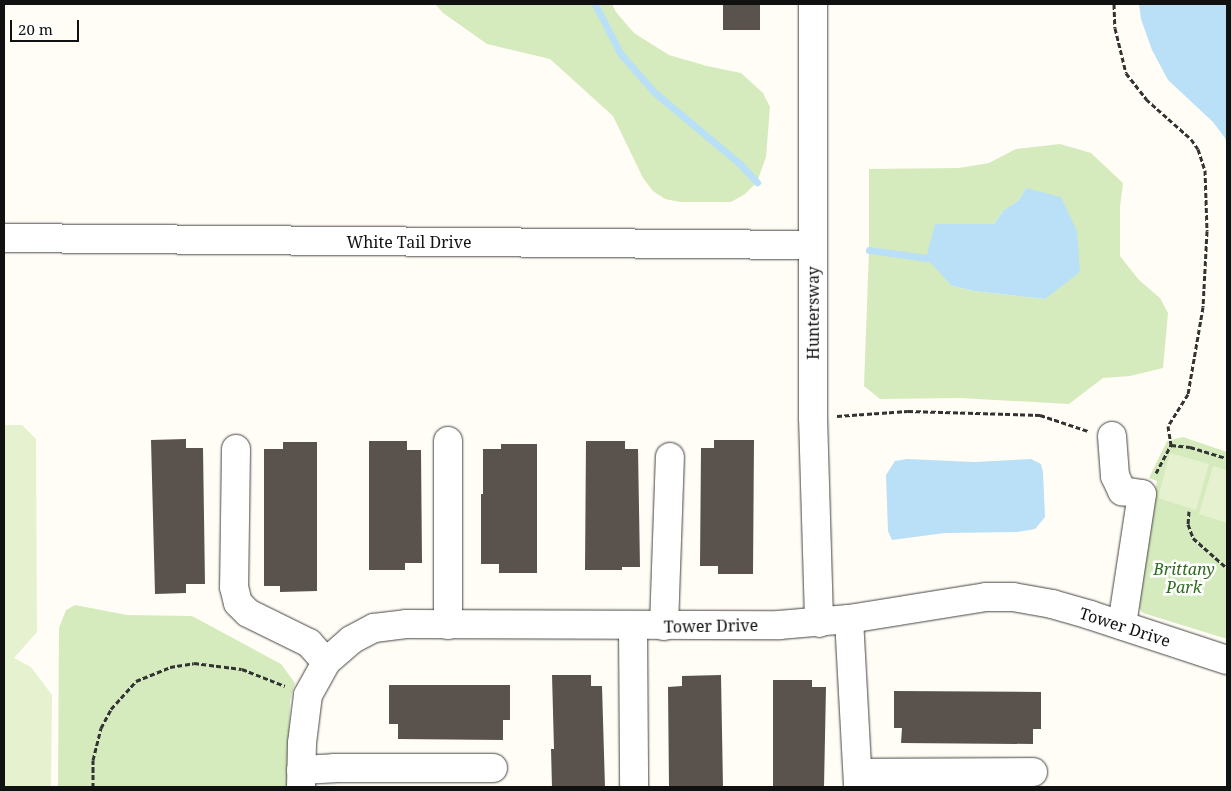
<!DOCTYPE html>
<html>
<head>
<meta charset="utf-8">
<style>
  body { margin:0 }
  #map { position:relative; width:1231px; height:791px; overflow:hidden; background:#fffdf5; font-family:"Noto Serif",serif }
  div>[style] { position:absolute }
  .green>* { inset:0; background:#d5ebbd }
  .pitch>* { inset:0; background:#e6f2cf }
  .water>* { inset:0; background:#b9e0f7 }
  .stream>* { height:7px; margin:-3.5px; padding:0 3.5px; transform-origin:3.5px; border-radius:3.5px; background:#b9e0f7 }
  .building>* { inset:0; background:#5a524d }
  .path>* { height:3px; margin-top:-1.5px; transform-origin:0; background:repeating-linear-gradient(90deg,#333 0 5px,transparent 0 7.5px) }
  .roads { filter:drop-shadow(0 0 1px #444) drop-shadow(0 0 1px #444) }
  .minor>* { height:28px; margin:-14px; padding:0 14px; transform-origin:14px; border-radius:14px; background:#fff }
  span { translate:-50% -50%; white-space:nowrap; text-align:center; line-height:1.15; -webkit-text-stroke:5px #fff; paint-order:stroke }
  .street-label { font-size:16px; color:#111 }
  .park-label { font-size:16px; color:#2f6b1f; font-style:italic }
  .frame { position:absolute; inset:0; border:5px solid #111; pointer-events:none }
  .scale { position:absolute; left:10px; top:20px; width:69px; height:22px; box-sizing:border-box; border:2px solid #111; border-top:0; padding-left:6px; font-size:15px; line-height:18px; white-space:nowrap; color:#111; -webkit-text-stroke:4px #fff; paint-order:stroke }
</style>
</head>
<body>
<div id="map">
  <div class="green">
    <i style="clip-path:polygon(435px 4px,612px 4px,616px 12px,634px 33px,669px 55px,707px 66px,741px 73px,763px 93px,770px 107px,766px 157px,757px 182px,745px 194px,731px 202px,680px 202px,665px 199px,653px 191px,643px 178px,613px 116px,550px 59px,487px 44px,443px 13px)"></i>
    <i style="clip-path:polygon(evenodd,1060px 144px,1091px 153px,1123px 183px,1120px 207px,1120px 256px,1139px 280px,1160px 298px,1168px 313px,1163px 368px,1130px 376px,1103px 378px,1069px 404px,960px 398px,880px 399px,864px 386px,869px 250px,869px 169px,959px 168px,989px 163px,1016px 149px,1060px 144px,1026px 188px,1045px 299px,974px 291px,952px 286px,969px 224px,994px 224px,1004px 210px,1019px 200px,1026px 188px)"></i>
    <i style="clip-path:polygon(1183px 437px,1227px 452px,1227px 639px,1143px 613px,1139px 608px,1138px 593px,1157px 481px,1149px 478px,1167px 441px)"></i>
    <i style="clip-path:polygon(75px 605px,127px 615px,192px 616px,281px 664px,295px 683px,290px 701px,288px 787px,58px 787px,59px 628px,66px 610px)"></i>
  </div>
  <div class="pitch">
    <i style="clip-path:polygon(4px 425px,22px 425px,36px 439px,37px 632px,14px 658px,31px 667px,52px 695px,51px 787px,4px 786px)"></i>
    <i style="clip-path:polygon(1170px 453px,1209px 464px,1196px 510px,1158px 498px)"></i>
    <i style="clip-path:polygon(1213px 466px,1227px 470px,1227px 523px,1199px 514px)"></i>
  </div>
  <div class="water">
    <i style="clip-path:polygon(1139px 4px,1227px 4px,1227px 146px,1225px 138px,1213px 122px,1168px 80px,1152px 50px,1141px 19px)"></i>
    <i style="clip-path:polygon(1026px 188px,1061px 197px,1077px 231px,1080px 272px,1045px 299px,974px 291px,952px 286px,926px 258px,935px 224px,994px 224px,1004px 210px,1019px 200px)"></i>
    <i style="clip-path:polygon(907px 459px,974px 462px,1031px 459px,1041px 464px,1043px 472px,1045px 517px,1035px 529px,1018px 532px,945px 533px,892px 540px,888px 531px,886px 475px,895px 461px)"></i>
  </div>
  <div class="stream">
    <i style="left:595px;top:4px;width:55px;rotate:63deg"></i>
    <i style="left:620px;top:53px;width:52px;rotate:48.9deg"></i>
    <i style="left:654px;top:92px;width:112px;rotate:39.9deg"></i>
    <i style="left:740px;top:164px;width:25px;rotate:47deg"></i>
    <i style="left:869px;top:250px;width:58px;rotate:8deg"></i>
  </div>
  <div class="building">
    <i style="clip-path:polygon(723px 4px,760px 4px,760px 30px,723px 30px)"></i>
    <i style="clip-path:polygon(186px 439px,186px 448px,203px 448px,205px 584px,186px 584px,186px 593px,155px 594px,151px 440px)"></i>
    <i style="clip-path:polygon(714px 440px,754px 440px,753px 574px,718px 574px,718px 566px,700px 566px,701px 448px,714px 448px)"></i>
    <i style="clip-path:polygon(369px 441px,407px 441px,407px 450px,421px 450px,422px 563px,405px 563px,405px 570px,369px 570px)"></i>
    <i style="clip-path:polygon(586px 441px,625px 441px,625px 449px,638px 449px,640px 567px,622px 567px,622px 570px,585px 570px)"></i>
    <i style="clip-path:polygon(283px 442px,317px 442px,317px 591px,280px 592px,280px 586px,264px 586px,264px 449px,283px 449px)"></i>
    <i style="clip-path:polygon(501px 444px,537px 444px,537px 573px,499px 573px,499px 564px,481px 564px,481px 494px,483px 494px,483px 449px,501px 449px)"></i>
    <i style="clip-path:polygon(552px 675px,591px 675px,591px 686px,602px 686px,605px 787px,552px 787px,551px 749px,554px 749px)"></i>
    <i style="clip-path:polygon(721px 675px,723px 787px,669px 787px,668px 687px,682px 686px,682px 676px)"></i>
    <i style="clip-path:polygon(773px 680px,812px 680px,812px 687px,826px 687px,824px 787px,773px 787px)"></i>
    <i style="clip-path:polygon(389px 685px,510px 685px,510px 720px,503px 720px,503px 740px,398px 739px,398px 724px,389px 724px)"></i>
    <i style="clip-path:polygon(894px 691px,1041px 692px,1041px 729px,1033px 729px,1033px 744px,901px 743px,902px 728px,894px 728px)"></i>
  </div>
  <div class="path">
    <i style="left:1114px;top:4px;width:24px;rotate:88deg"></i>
    <i style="left:1115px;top:28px;width:46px;rotate:76.3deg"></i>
    <i style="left:1126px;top:73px;width:33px;rotate:52deg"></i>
    <i style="left:1146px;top:99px;width:60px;rotate:41.6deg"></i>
    <i style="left:1191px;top:139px;width:12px;rotate:55deg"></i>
    <i style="left:1198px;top:149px;width:22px;rotate:72deg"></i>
    <i style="left:1205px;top:170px;width:61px;rotate:88.1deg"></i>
    <i style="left:1207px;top:231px;width:76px;rotate:93deg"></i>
    <i style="left:1203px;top:307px;width:88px;rotate:99.8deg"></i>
    <i style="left:1188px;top:394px;width:38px;rotate:122deg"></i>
    <i style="left:1168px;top:426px;width:19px;rotate:81deg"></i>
    <i style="left:837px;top:416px;width:71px;rotate:-4deg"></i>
    <i style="left:908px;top:411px;width:132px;rotate:1.7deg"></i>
    <i style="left:1040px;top:415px;width:51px;rotate:18.4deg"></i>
    <i style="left:1156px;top:473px;width:32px;rotate:-62deg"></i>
    <i style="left:1171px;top:445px;width:19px;rotate:6deg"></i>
    <i style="left:1190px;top:447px;width:39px;rotate:17deg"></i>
    <i style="left:1189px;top:511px;width:13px;rotate:94deg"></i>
    <i style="left:1188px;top:524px;width:15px;rotate:70deg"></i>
    <i style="left:1193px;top:538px;width:45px;rotate:41.4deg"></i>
    <i style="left:93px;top:787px;width:27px;rotate:-90deg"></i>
    <i style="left:93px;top:760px;width:33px;rotate:-76deg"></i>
    <i style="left:101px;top:728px;width:21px;rotate:-62deg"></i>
    <i style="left:111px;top:709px;width:38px;rotate:-48deg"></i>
    <i style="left:136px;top:681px;width:37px;rotate:-22deg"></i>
    <i style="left:170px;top:667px;width:24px;rotate:-9deg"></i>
    <i style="left:194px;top:663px;width:48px;rotate:7.1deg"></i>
    <i style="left:242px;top:669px;width:46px;rotate:21.6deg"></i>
  </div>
  <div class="roads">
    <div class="minor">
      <i style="left:813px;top:4px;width:413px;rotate:90deg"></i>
      <i style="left:813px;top:417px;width:206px;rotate:88.3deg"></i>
      <i style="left:4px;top:238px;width:809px;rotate:0.5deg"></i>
      <i style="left:1112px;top:436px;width:40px;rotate:85.7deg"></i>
      <i style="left:1115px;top:476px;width:17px;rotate:65deg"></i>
      <i style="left:1122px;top:491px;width:20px;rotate:9deg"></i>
      <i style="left:1142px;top:494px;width:133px;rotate:98.7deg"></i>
      <i style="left:236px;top:449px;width:138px;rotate:90.8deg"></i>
      <i style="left:234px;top:587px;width:16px;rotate:76deg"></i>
      <i style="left:238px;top:603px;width:14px;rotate:45deg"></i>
      <i style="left:248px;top:613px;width:68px;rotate:26.2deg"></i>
      <i style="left:309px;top:643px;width:25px;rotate:48deg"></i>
      <i style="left:849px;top:619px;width:168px;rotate:86.9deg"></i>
      <i style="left:448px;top:625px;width:184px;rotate:-90deg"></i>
      <i style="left:633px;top:626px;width:161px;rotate:89.6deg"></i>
      <i style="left:664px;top:626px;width:169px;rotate:-88deg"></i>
      <i style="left:301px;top:770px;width:33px;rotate:-3deg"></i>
      <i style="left:334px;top:768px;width:159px"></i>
      <i style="left:858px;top:773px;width:175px;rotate:-0.3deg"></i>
      <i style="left:301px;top:787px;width:44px;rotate:-88.7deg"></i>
      <i style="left:302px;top:743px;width:48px;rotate:-82.9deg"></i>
      <i style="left:308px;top:695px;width:38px;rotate:-61deg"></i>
      <i style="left:326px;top:662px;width:33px;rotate:-41deg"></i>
      <i style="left:351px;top:640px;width:26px;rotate:-28deg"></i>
      <i style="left:374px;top:628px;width:32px;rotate:-7deg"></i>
      <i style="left:406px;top:624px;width:373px;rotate:0.2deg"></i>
      <i style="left:779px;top:625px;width:70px;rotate:-4.9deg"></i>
      <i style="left:849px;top:619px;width:139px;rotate:-9.1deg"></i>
      <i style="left:986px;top:597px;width:27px"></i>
      <i style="left:1013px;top:597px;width:40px;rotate:10deg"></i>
      <i style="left:1052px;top:604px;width:40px;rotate:16deg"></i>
      <i style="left:1090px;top:615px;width:144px;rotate:18.2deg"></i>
    </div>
  </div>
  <div class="street-label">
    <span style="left:409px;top:242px">White Tail Drive</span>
    <span style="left:813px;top:313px;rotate:-90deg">Huntersway</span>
    <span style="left:711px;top:626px;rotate:-1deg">Tower Drive</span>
    <span style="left:1125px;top:627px;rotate:18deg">Tower Drive</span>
  </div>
  <div class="park-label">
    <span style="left:1184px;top:578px">Brittany<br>Park</span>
  </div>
  <div class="frame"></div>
  <div class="scale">20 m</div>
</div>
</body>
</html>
